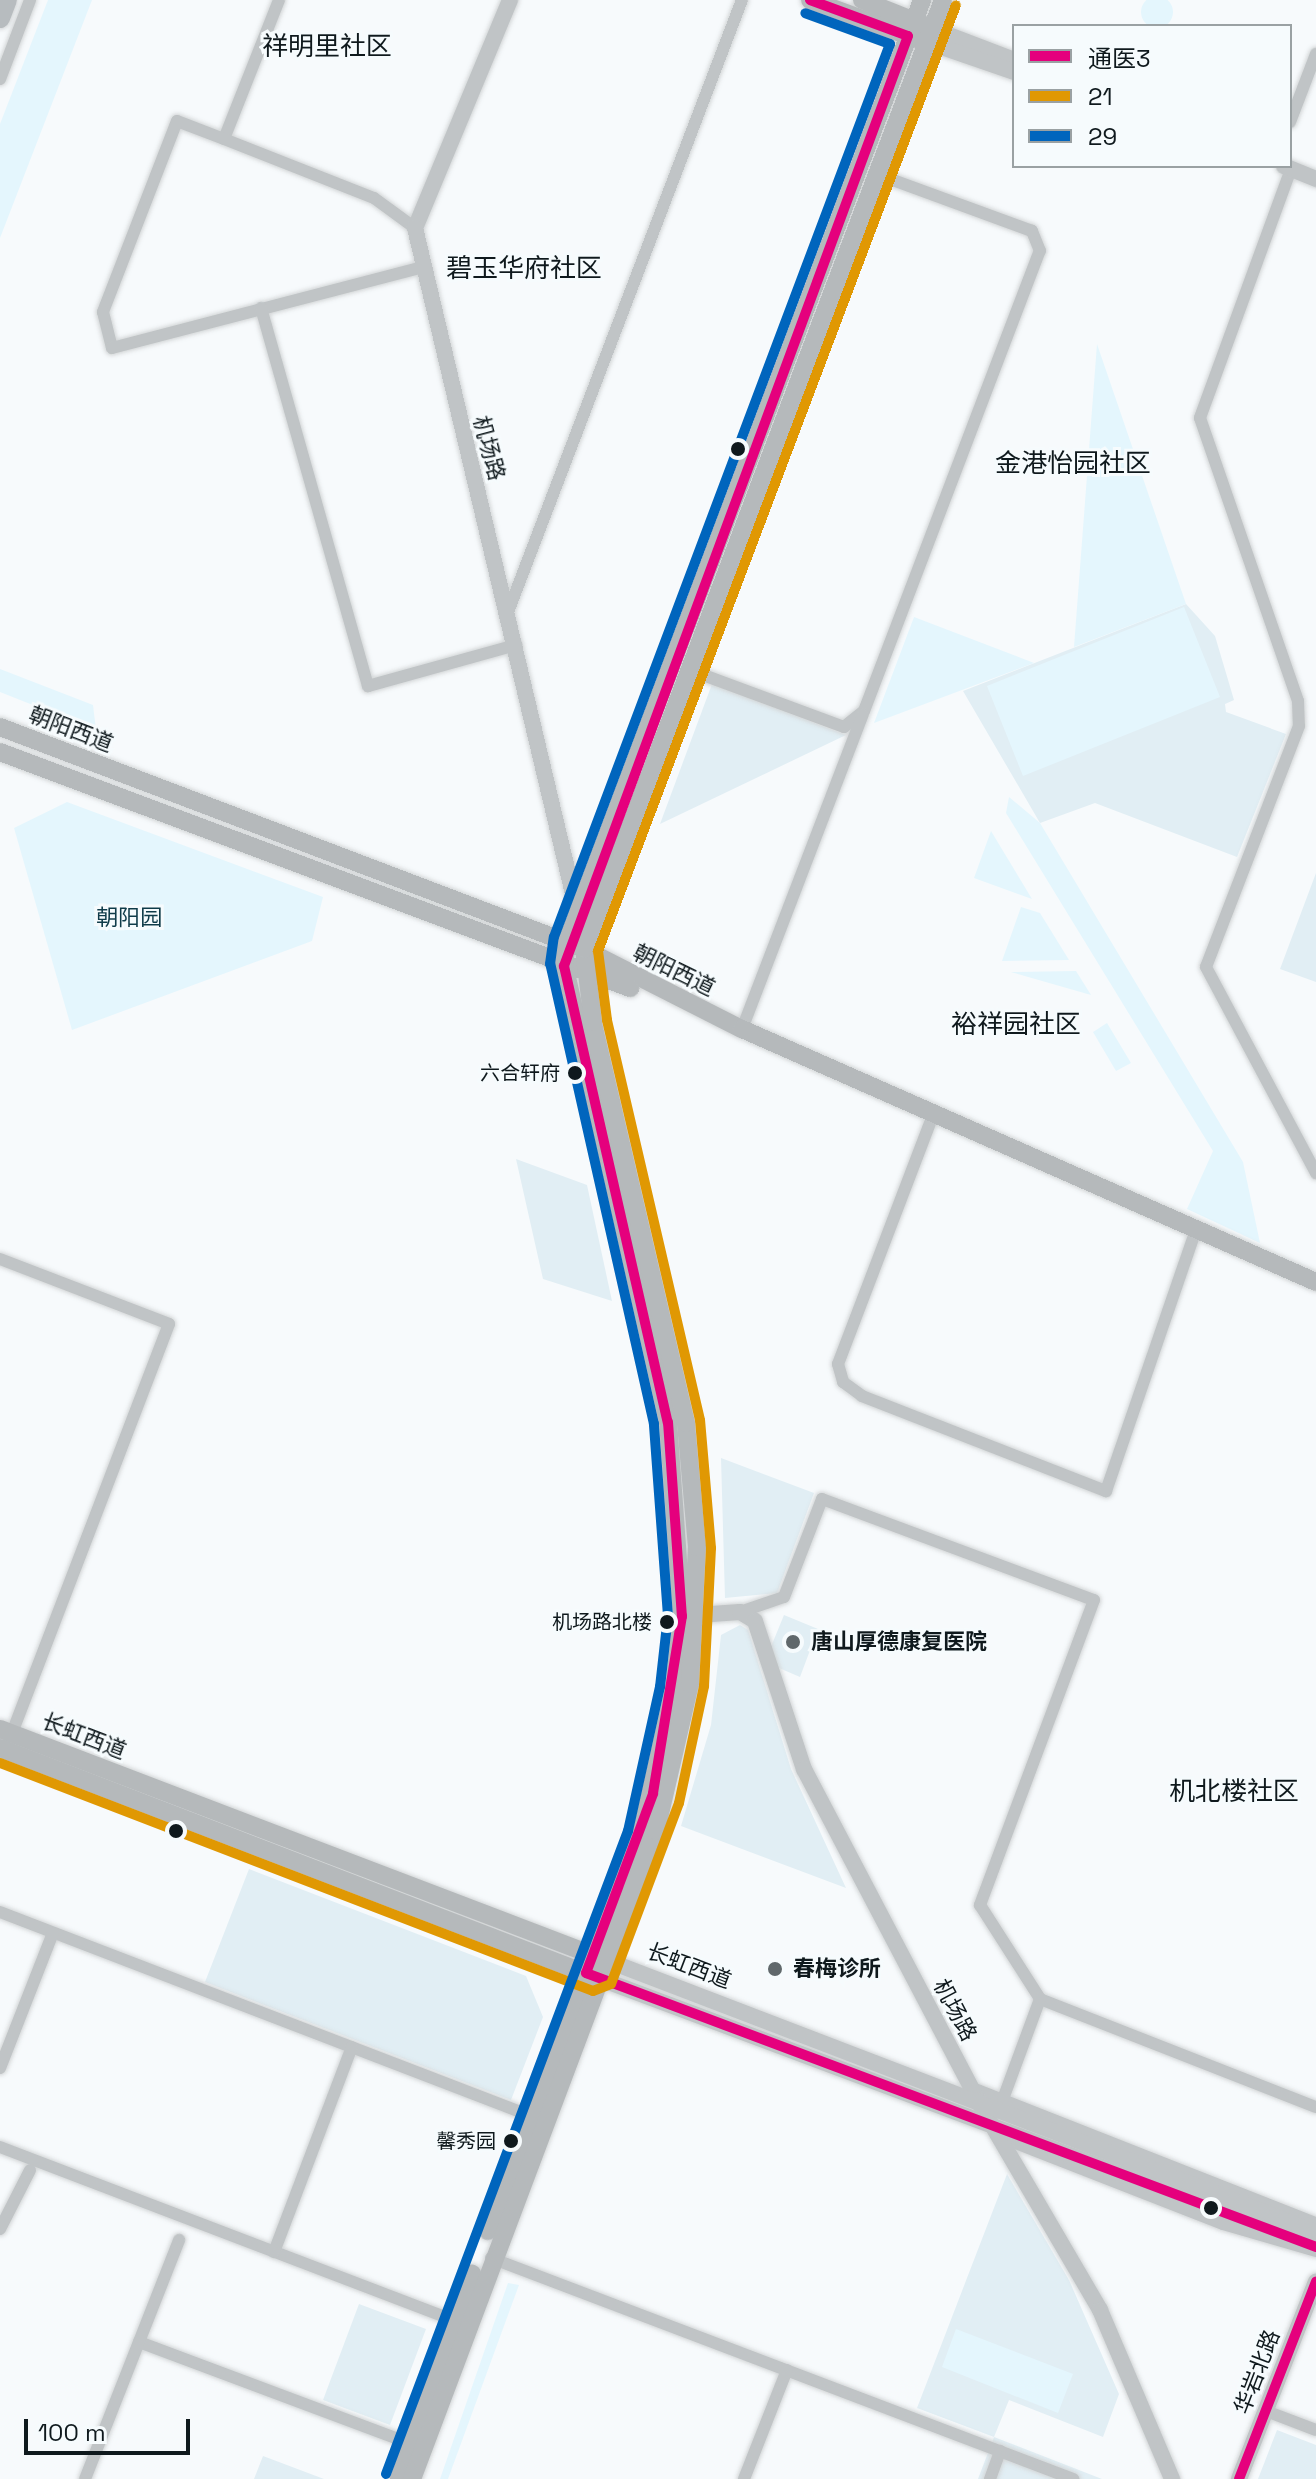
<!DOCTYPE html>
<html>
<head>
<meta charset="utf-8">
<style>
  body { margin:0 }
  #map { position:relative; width:1316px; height:2479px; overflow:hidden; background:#f7fafc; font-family:"Space Grotesk","Noto Sans SC",sans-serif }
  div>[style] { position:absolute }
  .built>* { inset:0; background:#e1eef4 }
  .green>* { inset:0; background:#e4f6fd }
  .round { border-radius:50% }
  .roads { filter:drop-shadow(0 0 2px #d3d6d7) drop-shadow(0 0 2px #d3d6d7) }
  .minor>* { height:12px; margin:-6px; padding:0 6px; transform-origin:6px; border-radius:6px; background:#c0c4c6 }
  .tertiary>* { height:16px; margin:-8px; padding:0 8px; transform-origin:8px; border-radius:8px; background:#c0c4c6 }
  .secondary>* { height:18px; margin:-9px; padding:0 9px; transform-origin:9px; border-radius:9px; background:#b5b9bb }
  .primary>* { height:20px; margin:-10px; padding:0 10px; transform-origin:10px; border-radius:10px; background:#b7bcbf }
  .bus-1>* { height:10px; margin:-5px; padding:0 5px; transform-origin:5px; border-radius:5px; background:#e5007d }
  .bus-2>* { height:10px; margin:-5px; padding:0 5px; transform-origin:5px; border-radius:5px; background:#e09803 }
  .bus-3>* { height:10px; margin:-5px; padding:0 5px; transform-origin:5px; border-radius:5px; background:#0065bd }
  .dots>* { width:22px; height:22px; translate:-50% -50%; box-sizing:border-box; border:4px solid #f6fbfd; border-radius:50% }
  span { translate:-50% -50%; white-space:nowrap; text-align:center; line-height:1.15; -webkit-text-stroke:6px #f6fbfd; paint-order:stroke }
  .bus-label { font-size:20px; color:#0f191d }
  .right { translate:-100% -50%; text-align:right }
  .street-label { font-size:22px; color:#0f191d }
  .park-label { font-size:22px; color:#0f3b49 }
  .poi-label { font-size:22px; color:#0f191d; font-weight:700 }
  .left { translate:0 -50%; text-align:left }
  .quarter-label { font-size:26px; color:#0f191d }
  .legend { position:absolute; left:1012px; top:24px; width:280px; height:144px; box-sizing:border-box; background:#f6fbfd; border:2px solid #9aa1a3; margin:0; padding:10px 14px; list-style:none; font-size:24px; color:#0f191d }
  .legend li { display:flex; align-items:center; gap:16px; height:40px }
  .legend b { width:40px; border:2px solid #9aa1a3 }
  .scale { position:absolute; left:24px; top:2419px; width:166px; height:36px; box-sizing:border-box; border:4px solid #0f191d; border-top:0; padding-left:10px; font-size:24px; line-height:28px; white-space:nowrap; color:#0f191d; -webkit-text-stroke:6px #f6fbfd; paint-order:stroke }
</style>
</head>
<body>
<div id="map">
  <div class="built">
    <i style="clip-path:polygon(1186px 604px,1215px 636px,1234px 700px,1225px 704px,1226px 712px,1286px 734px,1237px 857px,1095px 803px,1040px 823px,963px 691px)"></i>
    <i style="clip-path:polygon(712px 684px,846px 735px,660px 824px)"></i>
    <i style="clip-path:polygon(1316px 873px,1316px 982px,1280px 969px)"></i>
    <i style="clip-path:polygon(516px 1159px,587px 1185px,612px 1301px,543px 1279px)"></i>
    <i style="clip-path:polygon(721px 1458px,814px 1493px,777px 1593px,725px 1598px)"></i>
    <i style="clip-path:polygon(784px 1615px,818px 1629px,800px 1677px,772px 1665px,768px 1654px)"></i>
    <i style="clip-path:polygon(740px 1625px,748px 1630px,791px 1769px,846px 1888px,681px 1826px,711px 1725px,721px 1635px)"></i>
    <i style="clip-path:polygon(249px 1869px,526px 1976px,543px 2017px,511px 2100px,205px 1982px)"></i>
    <i style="clip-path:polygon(1007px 2174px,1069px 2280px,1119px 2394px,1103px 2437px,1009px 2400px,994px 2437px,1102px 2479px,978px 2479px,994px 2437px,917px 2408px)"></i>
    <i style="clip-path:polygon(359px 2304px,426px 2329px,390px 2425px,323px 2400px)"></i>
    <i style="clip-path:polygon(1277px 2430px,1316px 2445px,1316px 2479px,1258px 2479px)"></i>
    <i style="clip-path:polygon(263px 2456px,324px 2479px,254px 2479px)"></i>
  </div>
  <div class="green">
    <i class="round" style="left:1141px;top:-4px;width:32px;height:32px"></i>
    <i style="clip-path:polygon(48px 0,92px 0,0 238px,0 124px)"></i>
    <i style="clip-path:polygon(1097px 344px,1186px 604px,1074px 647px)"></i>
    <i style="clip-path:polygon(1184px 607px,1220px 697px,1023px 776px,987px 686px)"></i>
    <i style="clip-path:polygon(914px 617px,1034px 663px,874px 723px)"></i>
    <i style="clip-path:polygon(0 669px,93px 705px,96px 730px,0 692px)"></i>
    <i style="clip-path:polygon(1009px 797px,1040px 823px,1243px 1162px,1260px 1243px,1187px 1209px,1213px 1151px,1006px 813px)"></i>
    <i style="clip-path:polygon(67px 802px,323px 897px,312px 941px,72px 1030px,14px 828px)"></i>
    <i style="clip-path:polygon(991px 831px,1032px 899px,974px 878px)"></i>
    <i style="clip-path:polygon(1021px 907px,1040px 913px,1069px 960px,1002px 961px)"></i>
    <i style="clip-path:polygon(1076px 971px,1091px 995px,1011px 972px,1075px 971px)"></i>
    <i style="clip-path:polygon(1107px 1023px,1131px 1063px,1116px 1071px,1093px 1032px)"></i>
    <i style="clip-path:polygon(508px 2283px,519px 2285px,448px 2479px,440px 2479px)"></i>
    <i style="clip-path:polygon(956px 2329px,1073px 2374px,1058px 2413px,942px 2367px)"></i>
  </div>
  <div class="roads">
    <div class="minor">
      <i style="left:279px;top:0;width:149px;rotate:111.6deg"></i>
      <i style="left:224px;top:139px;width:161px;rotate:21.5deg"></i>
      <i style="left:374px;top:198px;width:51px;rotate:36.2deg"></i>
      <i style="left:0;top:79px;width:85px;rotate:-69.2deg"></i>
      <i style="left:1290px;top:122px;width:73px;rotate:-69.1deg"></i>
      <i style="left:224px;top:139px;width:50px;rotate:-159deg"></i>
      <i style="left:177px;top:121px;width:205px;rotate:111.2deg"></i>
      <i style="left:103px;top:312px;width:37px;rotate:76deg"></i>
      <i style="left:112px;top:348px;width:317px;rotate:-14.6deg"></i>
      <i style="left:1291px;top:169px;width:265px;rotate:110.1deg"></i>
      <i style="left:1200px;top:418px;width:299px;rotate:70.9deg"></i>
      <i style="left:1298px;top:701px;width:25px;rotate:88deg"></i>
      <i style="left:1299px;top:726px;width:258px;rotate:111.1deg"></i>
      <i style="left:1206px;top:967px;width:234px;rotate:61.9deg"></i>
      <i style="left:261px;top:308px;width:393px;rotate:74.2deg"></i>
      <i style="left:368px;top:686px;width:154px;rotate:-15.5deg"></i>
      <i style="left:508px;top:612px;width:655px;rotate:-69.08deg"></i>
      <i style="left:687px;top:669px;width:167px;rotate:20.3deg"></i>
      <i style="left:844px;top:727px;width:26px;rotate:-39deg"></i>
      <i style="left:864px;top:711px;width:493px;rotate:-69.1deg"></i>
      <i style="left:1040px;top:251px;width:22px;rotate:-112deg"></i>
      <i style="left:1032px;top:231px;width:166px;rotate:-159.9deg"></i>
      <i style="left:742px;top:1029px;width:337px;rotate:-69deg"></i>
      <i style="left:930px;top:1123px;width:258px;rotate:110.9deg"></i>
      <i style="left:838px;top:1364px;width:19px;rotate:74deg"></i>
      <i style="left:843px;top:1382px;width:24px;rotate:36deg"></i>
      <i style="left:862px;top:1396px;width:262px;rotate:21.3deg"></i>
      <i style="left:1106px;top:1491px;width:267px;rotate:-71deg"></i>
      <i style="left:0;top:1259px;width:181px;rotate:21deg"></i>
      <i style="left:169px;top:1324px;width:444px;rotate:111deg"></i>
      <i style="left:740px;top:1612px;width:46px;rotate:-18.8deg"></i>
      <i style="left:784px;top:1597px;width:105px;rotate:-68.8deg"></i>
      <i style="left:822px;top:1499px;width:290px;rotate:20.4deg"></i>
      <i style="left:1094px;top:1600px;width:326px;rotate:110.5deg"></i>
      <i style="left:980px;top:1905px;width:112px;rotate:57.4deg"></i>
      <i style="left:1040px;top:1999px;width:296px;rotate:21.4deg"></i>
      <i style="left:0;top:1912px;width:569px;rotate:21.02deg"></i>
      <i style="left:0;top:2068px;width:145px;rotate:-68.6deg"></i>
      <i style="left:970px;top:2087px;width:372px;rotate:21.5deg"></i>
      <i style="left:1003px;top:2099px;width:107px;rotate:-69.7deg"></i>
      <i style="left:1000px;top:2137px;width:239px;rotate:21.3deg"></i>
      <i style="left:1223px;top:2224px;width:97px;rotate:16.2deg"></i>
      <i style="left:0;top:2147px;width:487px;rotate:20.9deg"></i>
      <i style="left:0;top:2229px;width:66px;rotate:-63deg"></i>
      <i style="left:274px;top:2252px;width:219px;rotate:-69.2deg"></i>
      <i style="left:491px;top:2258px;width:623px;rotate:20.79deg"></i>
      <i style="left:139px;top:2342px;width:291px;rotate:20.5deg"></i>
      <i style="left:1266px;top:2411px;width:53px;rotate:20.8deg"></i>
      <i style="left:85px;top:2479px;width:257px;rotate:-68.5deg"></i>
      <i style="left:744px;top:2479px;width:117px;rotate:-68.5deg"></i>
      <i style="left:990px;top:2479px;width:30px;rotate:-70deg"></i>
    </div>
    <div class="tertiary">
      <i style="left:510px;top:0;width:247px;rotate:112.6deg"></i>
      <i style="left:415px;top:228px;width:706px;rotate:76.65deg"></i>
      <i style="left:933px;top:29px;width:87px;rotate:20.9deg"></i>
      <i style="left:927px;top:42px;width:92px;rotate:19deg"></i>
      <i style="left:1284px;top:166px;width:35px;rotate:22deg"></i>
      <i style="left:683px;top:1616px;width:57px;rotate:-4deg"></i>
      <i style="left:740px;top:1612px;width:17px;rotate:31deg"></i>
      <i style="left:755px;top:1621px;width:156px;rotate:71.7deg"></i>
      <i style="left:804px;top:1769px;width:375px;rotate:62.3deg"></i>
      <i style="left:978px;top:2101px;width:242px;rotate:59.7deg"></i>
      <i style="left:1100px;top:2310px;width:184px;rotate:66.9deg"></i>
      <i style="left:606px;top:1960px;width:760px;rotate:20.96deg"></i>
      <i style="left:598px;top:1978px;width:767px;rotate:20.54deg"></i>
      <i style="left:1239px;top:2479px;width:212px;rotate:-68.7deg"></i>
    </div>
    <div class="secondary">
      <i style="left:810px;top:0;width:114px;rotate:20deg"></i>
      <i style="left:862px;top:0;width:65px;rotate:21.8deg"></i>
      <i style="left:0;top:727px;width:625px;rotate:20.81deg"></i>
      <i style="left:584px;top:949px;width:177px;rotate:26.9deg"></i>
      <i style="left:742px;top:1029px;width:627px;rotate:23.79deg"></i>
      <i style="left:0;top:752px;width:673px;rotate:20.54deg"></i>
      <i style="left:0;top:1729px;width:645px;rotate:20.88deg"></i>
      <i style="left:0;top:1748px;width:638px;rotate:21.05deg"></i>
      <i style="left:488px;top:2231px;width:425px;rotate:-68.9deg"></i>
      <i style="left:641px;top:1835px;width:150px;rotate:-77.3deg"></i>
      <i style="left:674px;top:1689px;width:73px;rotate:-83.7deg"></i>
      <i style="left:682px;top:1616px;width:195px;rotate:-94.1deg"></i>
      <i style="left:668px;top:1422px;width:468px;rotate:-102.8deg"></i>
      <i style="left:564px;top:966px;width:24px;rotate:-83deg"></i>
      <i style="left:567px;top:942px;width:1007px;rotate:-69.35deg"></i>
      <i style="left:399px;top:2479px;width:218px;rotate:-70.4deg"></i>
      <i style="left:412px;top:2479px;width:692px;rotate:-69.37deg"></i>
      <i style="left:656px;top:1831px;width:151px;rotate:-77deg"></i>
      <i style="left:690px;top:1684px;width:137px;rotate:-87.1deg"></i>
      <i style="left:697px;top:1547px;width:124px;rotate:-95.1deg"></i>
      <i style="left:686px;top:1423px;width:412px;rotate:-103.1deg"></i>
      <i style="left:593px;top:1022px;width:74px;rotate:-97deg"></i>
      <i style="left:584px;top:949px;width:1015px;rotate:-69.28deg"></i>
    </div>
    <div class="primary">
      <i style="left:0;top:18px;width:19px;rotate:-69deg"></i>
    </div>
  </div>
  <div class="bus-1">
    <i style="left:810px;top:0;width:104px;rotate:20.2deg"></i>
    <i style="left:908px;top:36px;width:992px;rotate:110.3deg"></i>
    <i style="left:564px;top:966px;width:468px;rotate:77.2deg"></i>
    <i style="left:668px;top:1422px;width:195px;rotate:85.9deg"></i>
    <i style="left:682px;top:1616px;width:180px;rotate:99.3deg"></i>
    <i style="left:653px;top:1794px;width:191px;rotate:110.5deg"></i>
    <i style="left:586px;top:1973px;width:780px;rotate:20.57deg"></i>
    <i style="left:1239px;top:2479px;width:212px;rotate:-68.7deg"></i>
  </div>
  <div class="bus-2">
    <i style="left:0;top:1763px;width:635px;rotate:21.03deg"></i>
    <i style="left:593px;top:1991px;width:19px;rotate:-21deg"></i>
    <i style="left:611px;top:1984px;width:193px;rotate:-69.4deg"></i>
    <i style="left:679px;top:1803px;width:120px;rotate:-77.9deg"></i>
    <i style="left:704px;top:1686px;width:138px;rotate:-87.1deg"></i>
    <i style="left:711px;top:1548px;width:128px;rotate:-94.9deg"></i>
    <i style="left:700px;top:1420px;width:411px;rotate:-103.1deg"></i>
    <i style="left:607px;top:1020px;width:70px;rotate:-97.4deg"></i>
    <i style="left:598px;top:951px;width:1011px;rotate:-69.27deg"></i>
  </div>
  <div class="bus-3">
    <i style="left:386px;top:2474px;width:687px;rotate:-69.38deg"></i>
    <i style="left:628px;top:1831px;width:148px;rotate:-77.5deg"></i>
    <i style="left:660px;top:1687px;width:71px;rotate:-83.6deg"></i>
    <i style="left:668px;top:1616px;width:193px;rotate:-94.2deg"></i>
    <i style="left:654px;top:1424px;width:472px;rotate:-102.7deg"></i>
    <i style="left:550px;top:964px;width:27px;rotate:-82deg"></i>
    <i style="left:554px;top:937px;width:954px;rotate:-69.38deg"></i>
    <i style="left:890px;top:44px;width:90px;rotate:-160deg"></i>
  </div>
  <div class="dots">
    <i style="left:738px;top:449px;background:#0f191d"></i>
    <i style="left:575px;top:1073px;background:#0f191d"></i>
    <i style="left:667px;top:1622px;background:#0f191d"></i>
    <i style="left:793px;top:1642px;background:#60686b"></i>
    <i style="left:176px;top:1831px;background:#0f191d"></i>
    <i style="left:775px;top:1969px;background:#60686b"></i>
    <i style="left:511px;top:2141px;background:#0f191d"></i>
    <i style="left:1211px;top:2208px;background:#0f191d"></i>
  </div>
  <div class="bus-label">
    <span class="right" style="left:560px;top:1073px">六合轩府</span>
    <span class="right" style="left:652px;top:1622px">机场路北楼</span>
    <span class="right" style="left:496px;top:2141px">馨秀园</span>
  </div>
  <div class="street-label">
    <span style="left:489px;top:448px;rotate:75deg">机场路</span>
    <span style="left:71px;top:729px;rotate:21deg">朝阳西道</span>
    <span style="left:674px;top:970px;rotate:26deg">朝阳西道</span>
    <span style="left:84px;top:1736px;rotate:21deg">长虹西道</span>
    <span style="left:689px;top:1966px;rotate:21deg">长虹西道</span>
    <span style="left:955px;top:2010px;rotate:62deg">机场路</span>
    <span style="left:1257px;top:2372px;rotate:-69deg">华岩北路</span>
  </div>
  <div class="park-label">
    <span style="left:129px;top:918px">朝阳园</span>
  </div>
  <div class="poi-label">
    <span class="left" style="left:811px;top:1642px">唐山厚德康复医院</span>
    <span class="left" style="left:793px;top:1969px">春梅诊所</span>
  </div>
  <div class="quarter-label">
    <span style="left:327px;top:47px">祥明里社区</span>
    <span style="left:524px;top:269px">碧玉华府社区</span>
    <span style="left:1073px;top:464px">金港怡园社区</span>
    <span style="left:1016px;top:1025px">裕祥园社区</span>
    <span style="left:1234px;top:1792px">机北楼社区</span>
  </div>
  <ul class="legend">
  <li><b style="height:10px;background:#e5007d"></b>通医3</li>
  <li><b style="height:10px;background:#e09803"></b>21</li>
  <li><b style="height:10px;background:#0065bd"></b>29</li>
  </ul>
  <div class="scale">100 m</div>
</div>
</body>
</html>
